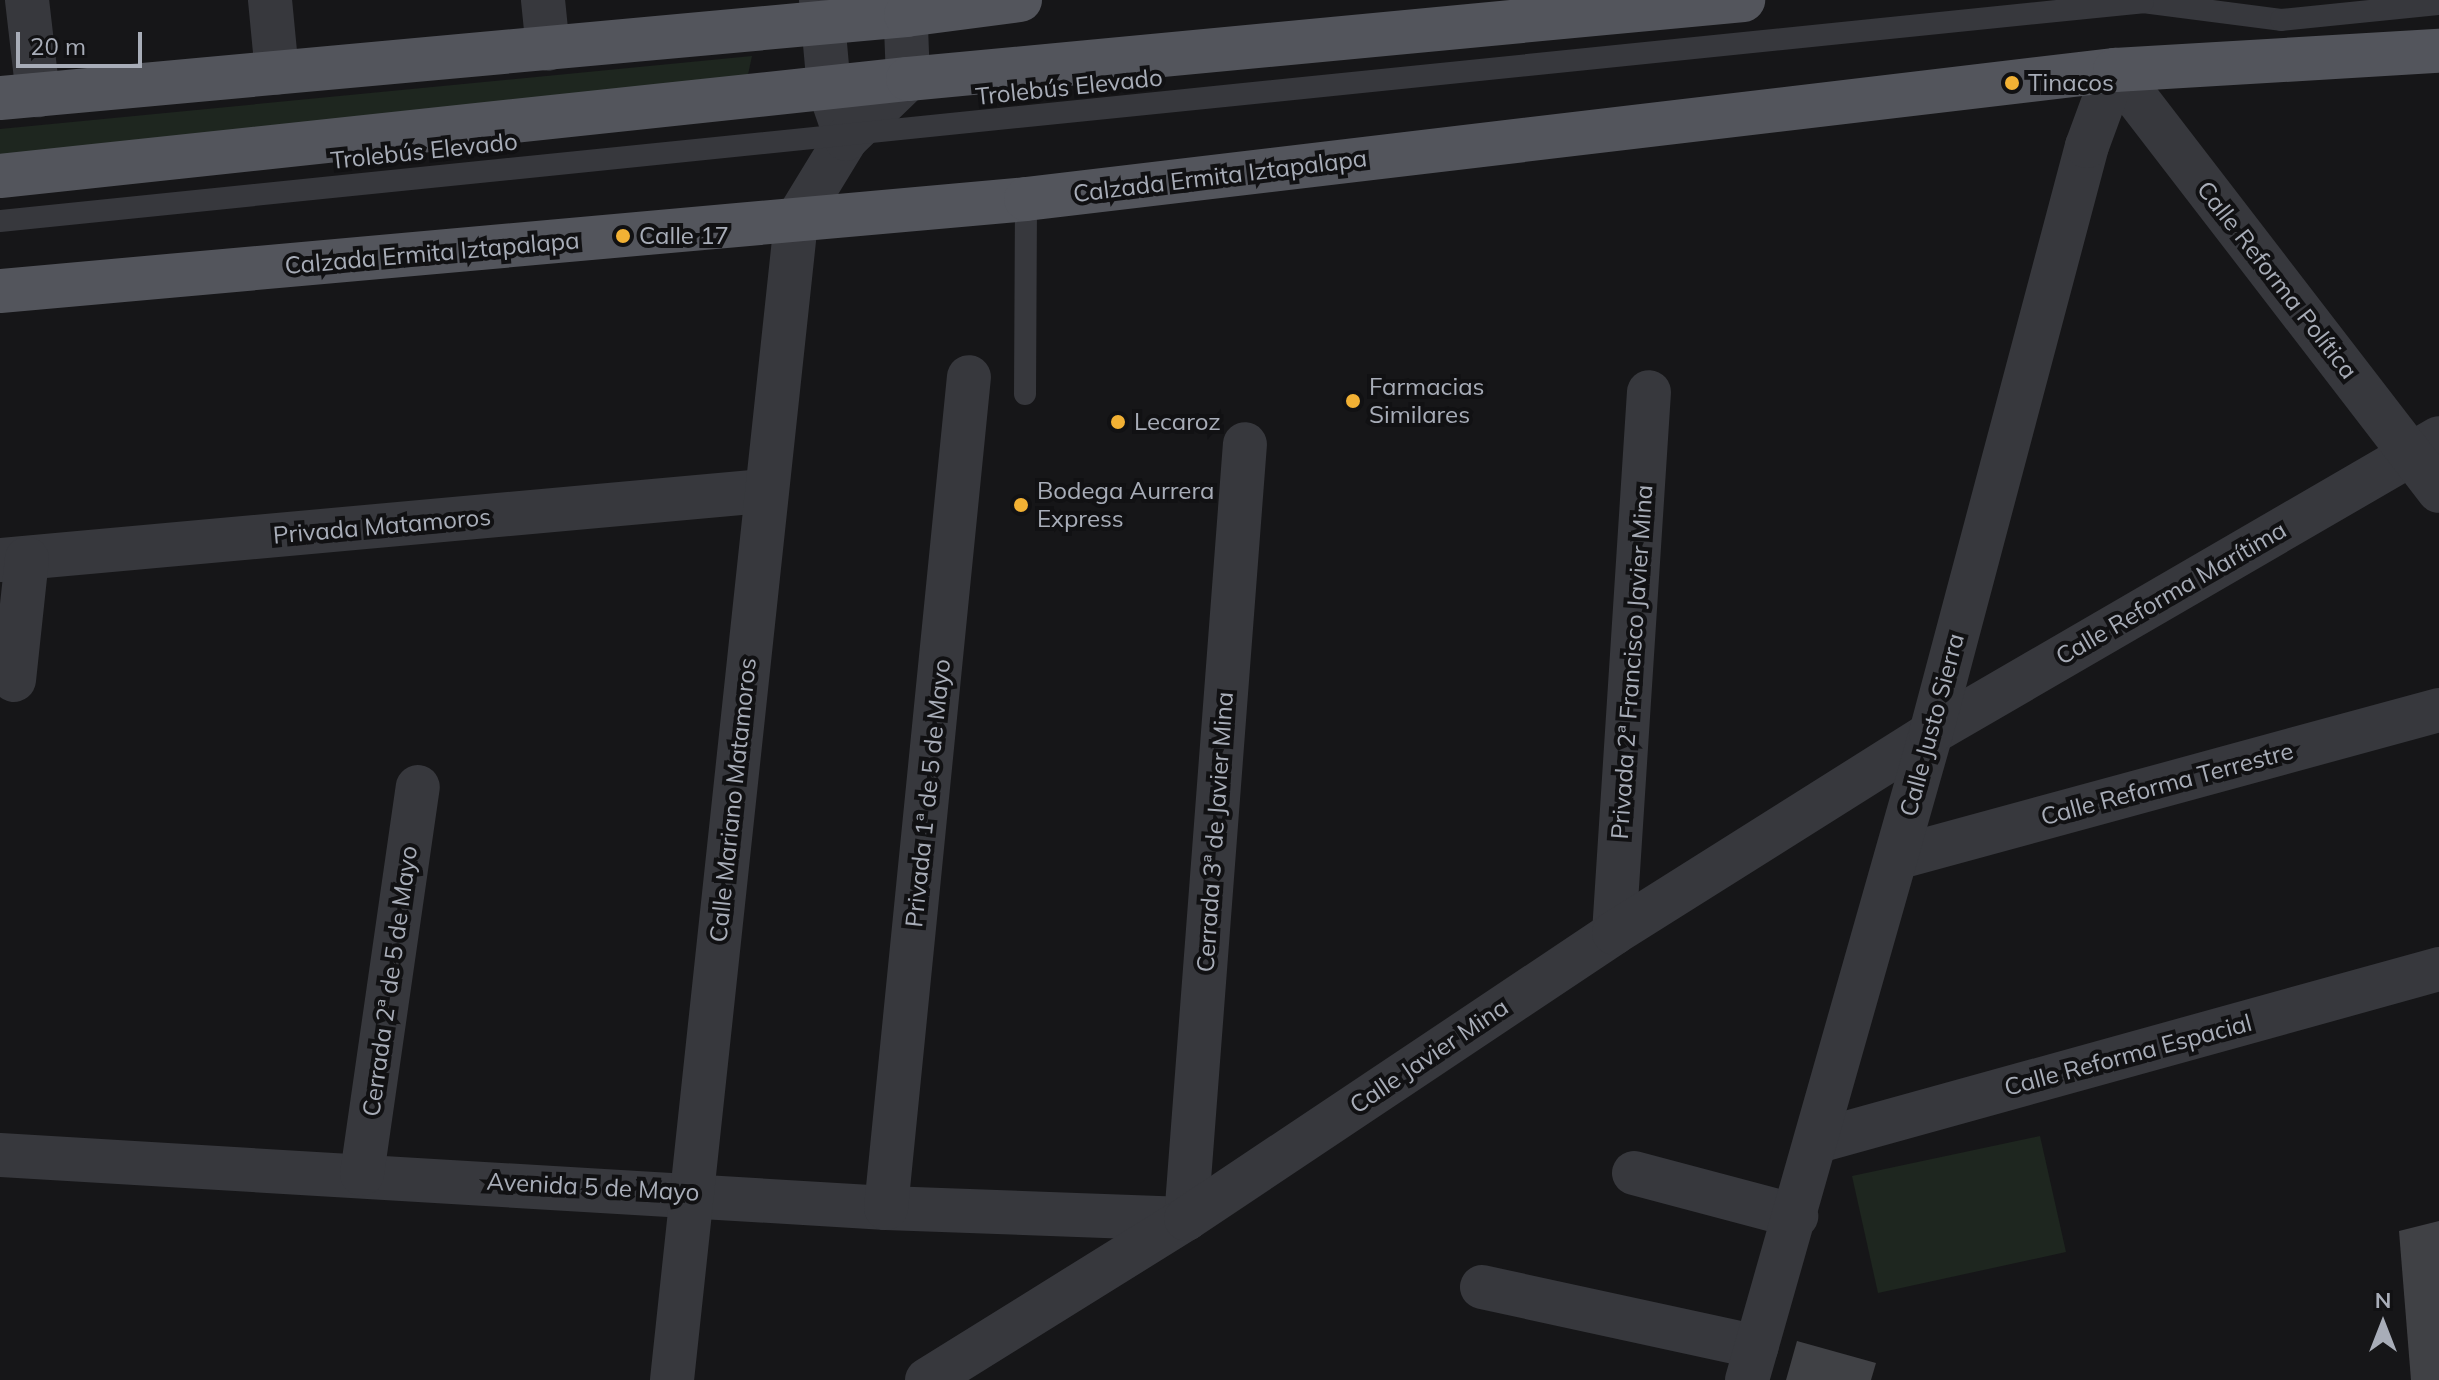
<!DOCTYPE html>
<html>
<head>
<meta charset="utf-8">
<style>
  body { margin:0 }
  #map { position:relative; width:2439px; height:1380px; overflow:hidden; background:#161618; font-family:Mulish,sans-serif }
  div>[style] { position:absolute }
  .green>* { inset:0; background:#1e261f }
  .building>* { inset:0; background:#404145 }
  .service>* { height:22px; margin:-11px; padding:0 11px; transform-origin:11px; border-radius:11px; background:#37383d }
  .minor>* { height:44px; margin:-22px; padding:0 22px; transform-origin:22px; border-radius:22px; background:#37383d }
  .tertiary>* { height:44px; margin:-22px; padding:0 22px; transform-origin:22px; border-radius:22px; background:#37383d }
  .primary>* { height:44px; margin:-22px; padding:0 22px; transform-origin:22px; border-radius:22px; background:#53555c }
  .service-bridge>* { height:22px; margin:-11px; padding:0 11px; transform-origin:11px; border-radius:11px; background:#37383d }
  .dots>* { width:22px; height:22px; translate:-50% -50%; box-sizing:border-box; border:4px solid #111113; border-radius:50% }
  span { translate:-50% -50%; white-space:nowrap; text-align:center; line-height:1.15; -webkit-text-stroke:8px #111113; paint-order:stroke }
  .poi-label { font-size:24px; color:#a8adb8 }
  .left { translate:0 -50%; text-align:left }
  .street-label { font-size:24px; color:#a8adb8 }
  .north { position:absolute; left:2343px; top:1284px; width:80px; height:80px; -webkit-text-stroke:6px #111113; paint-order:stroke; rotate:0deg; font-size:22px; font-weight:700; line-height:32px; text-align:center; color:#a8adb8 }
  .north::after { content:''; display:block; margin:auto; width:28px; height:36px; background:#a8adb8; clip-path:polygon(50% 0,100% 100%,50% 72%,0 100%) }
  .scale { position:absolute; left:16px; top:32px; width:126px; height:36px; box-sizing:border-box; border:4px solid #a8adb8; border-top:0; padding-left:10px; font-size:24px; line-height:28px; white-space:nowrap; color:#a8adb8; -webkit-text-stroke:6px #111113; paint-order:stroke }
</style>
</head>
<body>
<div id="map">
  <div class="green">
    <i style="clip-path:polygon(752px 56px,746px 84px,0 157px,0 129px)"></i>
    <i style="clip-path:polygon(2040px 1136px,2066px 1252px,1878px 1293px,1852px 1176px)"></i>
  </div>
  <div class="building">
    <i style="clip-path:polygon(2439px 1221px,2439px 1380px,2411px 1380px,2399px 1231px)"></i>
    <i style="clip-path:polygon(1797px 1341px,1876px 1363px,1871px 1380px,1786px 1380px)"></i>
  </div>
  <div class="service">
    <i style="left:2143px;top:2px;width:139px;rotate:7.4deg"></i>
    <i style="left:2281px;top:20px;width:159px;rotate:-5.8deg"></i>
    <i style="left:1025px;top:394px;width:195px;rotate:-89.7deg"></i>
  </div>
  <div class="minor">
    <i style="left:27px;top:0;width:96px;rotate:83.4deg"></i>
    <i style="left:270px;top:0;width:73px;rotate:84.5deg"></i>
    <i style="left:543px;top:0;width:49px;rotate:84.2deg"></i>
    <i style="left:0;top:560px;width:767px;rotate:-5.16deg"></i>
    <i style="left:14px;top:680px;width:122px;rotate:-83.9deg"></i>
    <i style="left:1896px;top:858px;width:563px;rotate:-15.25deg"></i>
    <i style="left:1614px;top:933px;width:542px;rotate:-86.3deg"></i>
    <i style="left:1818px;top:1141px;width:644px;rotate:-15.48deg"></i>
    <i style="left:0;top:1155px;width:888px;rotate:3.42deg"></i>
    <i style="left:886px;top:1208px;width:300px;rotate:2.1deg"></i>
    <i style="left:1186px;top:1219px;width:777px;rotate:-85.65deg"></i>
    <i style="left:1634px;top:1173px;width:168px;rotate:14.9deg"></i>
    <i style="left:362px;top:1174px;width:391px;rotate:-81.8deg"></i>
    <i style="left:886px;top:1208px;width:835px;rotate:-84.3deg"></i>
    <i style="left:1482px;top:1287px;width:281px;rotate:12.3deg"></i>
    <i style="left:672px;top:1380px;width:1166px;rotate:-83.89deg"></i>
    <i style="left:927px;top:1380px;width:305px;rotate:-31.9deg"></i>
    <i style="left:1186px;top:1219px;width:515px;rotate:-33.75deg"></i>
    <i style="left:1614px;top:933px;width:375px;rotate:-32.2deg"></i>
    <i style="left:1931px;top:733px;width:587px;rotate:-30.14deg"></i>
  </div>
  <div class="tertiary">
    <i style="left:821px;top:0;width:88px;rotate:84.8deg"></i>
    <i style="left:829px;top:88px;width:37px;rotate:71deg"></i>
    <i style="left:2115px;top:70px;width:531px;rotate:52.42deg"></i>
    <i style="left:796px;top:221px;width:96px;rotate:-58.6deg"></i>
    <i style="left:846px;top:139px;width:86px;rotate:-44.1deg"></i>
    <i style="left:908px;top:79px;width:79px;rotate:-92.2deg"></i>
    <i style="left:1747px;top:1380px;width:673px;rotate:-74.12deg"></i>
    <i style="left:1931px;top:733px;width:607px;rotate:-75.12deg"></i>
    <i style="left:2087px;top:146px;width:81px;rotate:-69.8deg"></i>
  </div>
  <div class="primary">
    <i style="left:0;top:98px;width:910px;rotate:-5.23deg"></i>
    <i style="left:906px;top:15px;width:115px;rotate:-7.5deg"></i>
    <i style="left:0;top:176px;width:913px;rotate:-6.1deg"></i>
    <i style="left:908px;top:79px;width:839px;rotate:-5.4deg"></i>
    <i style="left:0;top:291px;width:1030px;rotate:-5.12deg"></i>
    <i style="left:1026px;top:199px;width:1097px;rotate:-6.76deg"></i>
    <i style="left:2115px;top:70px;width:325px;rotate:-3.4deg"></i>
  </div>
  <div class="service-bridge">
    <i style="left:0;top:221px;width:2154px;rotate:-5.83deg"></i>
  </div>
  <div class="dots">
    <i style="left:2012px;top:83px;background:#f2b134"></i>
    <i style="left:623px;top:236px;background:#f2b134"></i>
    <i style="left:1353px;top:401px;background:#f2b134"></i>
    <i style="left:1118px;top:422px;background:#f2b134"></i>
    <i style="left:1021px;top:505px;background:#f2b134"></i>
  </div>
  <div class="poi-label">
    <span class="left" style="left:2028px;top:83px">Tinacos</span>
    <span class="left" style="left:639px;top:236px">Calle 17</span>
    <span class="left" style="left:1369px;top:401px">Farmacias<br>Similares</span>
    <span class="left" style="left:1134px;top:422px">Lecaroz</span>
    <span class="left" style="left:1037px;top:505px">Bodega Aurrera<br>Express</span>
  </div>
  <div class="street-label">
    <span style="left:1069px;top:87px;rotate:-6deg">Trolebús Elevado</span>
    <span style="left:424px;top:151px;rotate:-6deg">Trolebús Elevado</span>
    <span style="left:1220px;top:176px;rotate:-7deg">Calzada Ermita Iztapalapa</span>
    <span style="left:432px;top:253px;rotate:-5deg">Calzada Ermita Iztapalapa</span>
    <span style="left:2277px;top:280px;rotate:52deg">Calle Reforma Política</span>
    <span style="left:382px;top:526px;rotate:-5deg">Privada Matamoros</span>
    <span style="left:2171px;top:593px;rotate:-30deg">Calle Reforma Marítima</span>
    <span style="left:1632px;top:662px;rotate:-86deg">Privada 2ª Francisco Javier Mina</span>
    <span style="left:1932px;top:725px;rotate:-75deg">Calle Justo Sierra</span>
    <span style="left:2167px;top:784px;rotate:-15deg">Calle Reforma Terrestre</span>
    <span style="left:928px;top:793px;rotate:-84deg">Privada 1ª de 5 de Mayo</span>
    <span style="left:733px;top:800px;rotate:-84deg">Calle Mariano Matamoros</span>
    <span style="left:1215px;top:832px;rotate:-86deg">Cerrada 3ª de Javier Mina</span>
    <span style="left:390px;top:981px;rotate:-82deg">Cerrada 2ª de 5 de Mayo</span>
    <span style="left:2128px;top:1055px;rotate:-15deg">Calle Reforma Espacial</span>
    <span style="left:1429px;top:1056px;rotate:-34deg">Calle Javier Mina</span>
    <span style="left:593px;top:1187px;rotate:3deg">Avenida 5 de Mayo</span>
  </div>
  <div class="north">N</div>
  <div class="scale">20 m</div>
</div>
</body>
</html>
